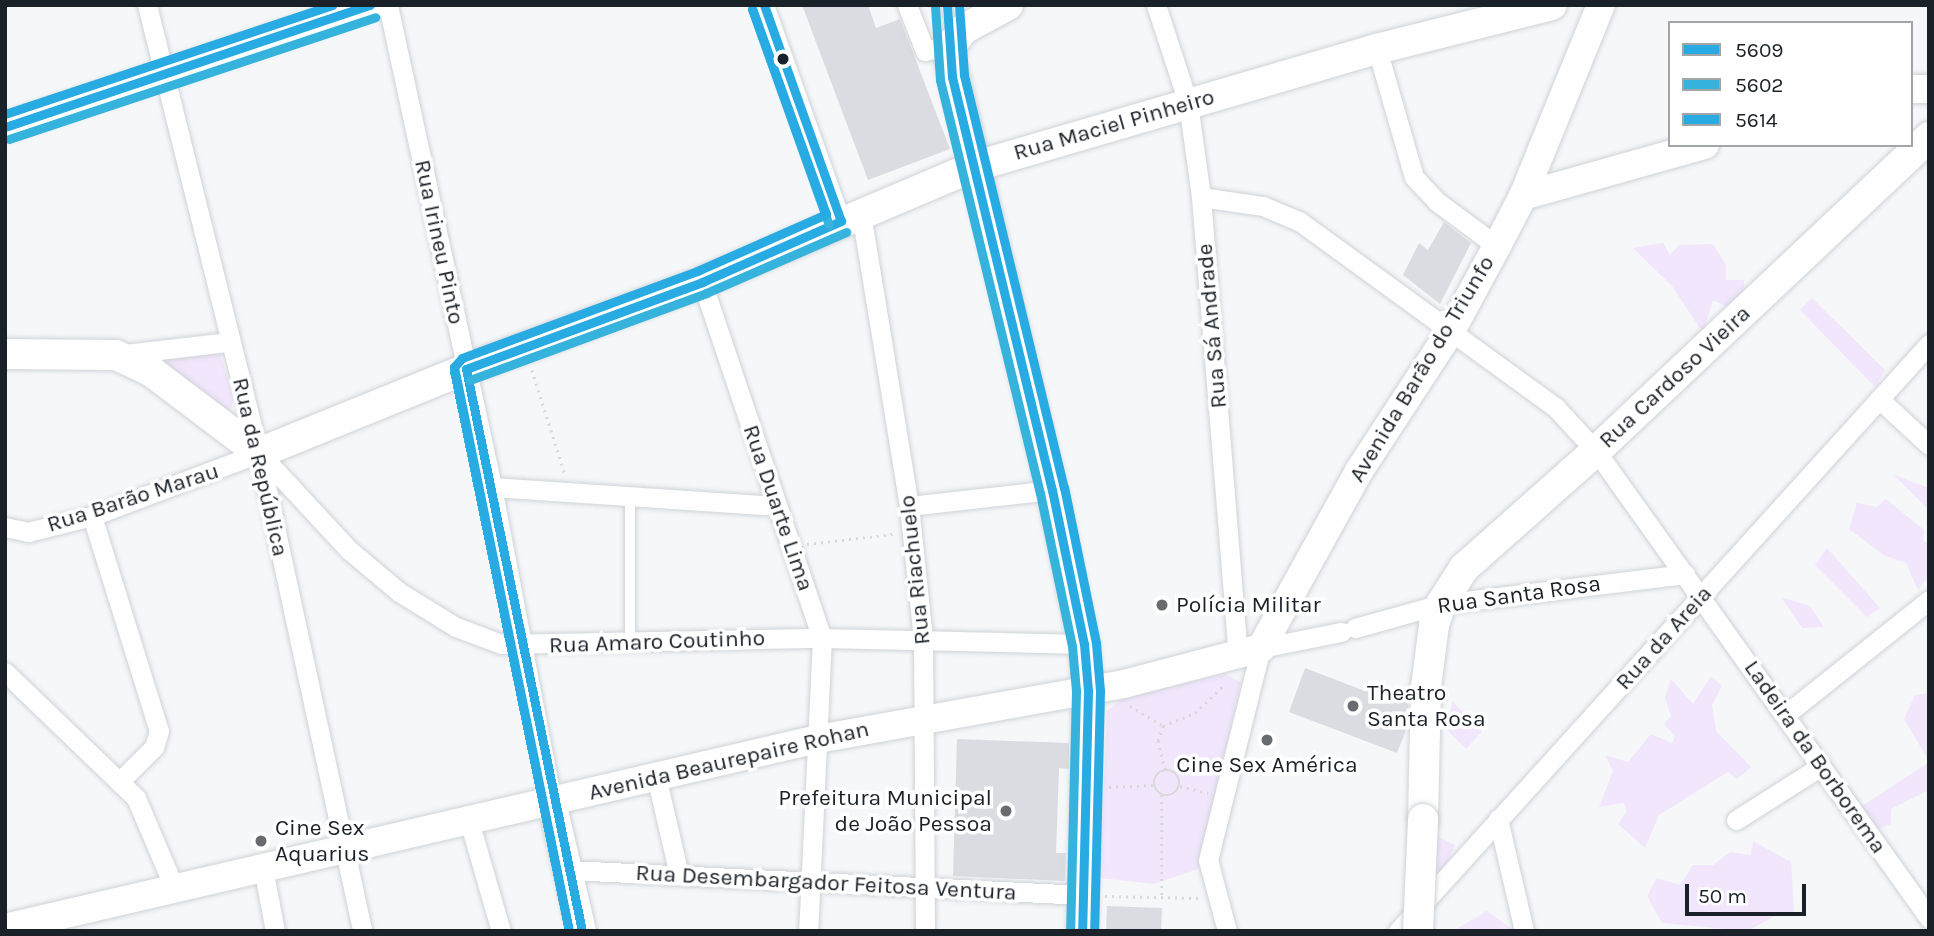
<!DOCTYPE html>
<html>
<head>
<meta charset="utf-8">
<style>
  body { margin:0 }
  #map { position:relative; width:1934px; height:936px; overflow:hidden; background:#f5f7f9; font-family:Karla,sans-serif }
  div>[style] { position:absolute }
  .green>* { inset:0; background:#f1e6fc }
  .building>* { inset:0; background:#dadce1 }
  .path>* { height:2.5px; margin-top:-1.25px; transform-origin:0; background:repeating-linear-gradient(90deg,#d8d9da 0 2px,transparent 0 7px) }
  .path>.ring { margin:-1.25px; padding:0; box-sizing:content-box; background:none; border:2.5px solid #d8d9da; border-radius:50% }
  .roads { filter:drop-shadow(0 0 2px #ced3d7) drop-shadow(0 0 2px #ced3d7) }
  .lane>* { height:10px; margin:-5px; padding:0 5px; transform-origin:5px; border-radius:5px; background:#fefefe }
  .street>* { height:19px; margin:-9.5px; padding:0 9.5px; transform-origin:9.5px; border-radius:9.5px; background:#fefefe }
  .secondary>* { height:28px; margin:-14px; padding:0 14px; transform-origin:14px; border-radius:14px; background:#fefefe }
  .primary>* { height:30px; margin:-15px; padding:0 15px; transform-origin:15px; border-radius:15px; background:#fefefe }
  .bridges { filter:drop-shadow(0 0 2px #ced3d7) drop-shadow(0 0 2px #ced3d7) }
  .primary-bridge>* { height:30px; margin:-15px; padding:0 15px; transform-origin:15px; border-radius:15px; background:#fefefe }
  .bus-1>* { height:9px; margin:-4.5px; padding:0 4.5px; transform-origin:4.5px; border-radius:4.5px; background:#28aae2 }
  .bus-2>* { height:9px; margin:-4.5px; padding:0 4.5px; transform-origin:4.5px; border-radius:4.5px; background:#36b3dd }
  .bus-3>* { height:9px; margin:-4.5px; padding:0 4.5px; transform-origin:4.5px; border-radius:4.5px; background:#28aae2 }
  .dots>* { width:19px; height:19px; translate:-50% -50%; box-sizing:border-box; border:4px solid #fff; border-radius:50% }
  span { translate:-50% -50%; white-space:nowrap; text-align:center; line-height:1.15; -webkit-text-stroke:7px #fff; paint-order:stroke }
  .street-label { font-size:23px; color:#1a2128 }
  .poi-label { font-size:23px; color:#1a2128 }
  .left { translate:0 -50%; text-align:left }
  .right { translate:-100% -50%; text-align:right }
  .frame { position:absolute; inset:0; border:7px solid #1a2128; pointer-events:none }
  .legend { position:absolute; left:1668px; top:21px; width:245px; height:126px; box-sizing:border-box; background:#fff; border:2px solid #a3a6a9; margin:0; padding:9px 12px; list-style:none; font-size:21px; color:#1a2128 }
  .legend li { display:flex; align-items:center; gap:14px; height:35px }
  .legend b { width:35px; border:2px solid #a3a6a9 }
  .scale { position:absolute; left:1685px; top:884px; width:121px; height:32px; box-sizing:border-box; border:4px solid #1a2128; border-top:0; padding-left:9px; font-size:21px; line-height:24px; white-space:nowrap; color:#1a2128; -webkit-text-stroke:5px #fff; paint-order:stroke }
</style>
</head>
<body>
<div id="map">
  <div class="green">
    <i style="clip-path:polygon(1663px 243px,1670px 255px,1679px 245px,1713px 244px,1726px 265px,1726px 280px,1744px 280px,1744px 298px,1729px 308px,1713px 300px,1703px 333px,1672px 286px,1633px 248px)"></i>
    <i style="clip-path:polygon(1812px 298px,1885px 370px,1875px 387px,1800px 310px)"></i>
    <i style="clip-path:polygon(218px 348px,234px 398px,231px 409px,225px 411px,158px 364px,160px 352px)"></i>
    <i style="clip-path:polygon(1894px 475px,1929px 488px,1929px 510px)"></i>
    <i style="clip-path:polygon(1886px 499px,1924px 530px,1923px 540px,1929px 545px,1929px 576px,1918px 590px,1906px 563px,1885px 556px,1849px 529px,1857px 503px,1877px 507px)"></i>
    <i style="clip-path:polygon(1827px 548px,1880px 608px,1867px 617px,1815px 565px)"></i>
    <i style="clip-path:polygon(1781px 597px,1810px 606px,1824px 627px,1802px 628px)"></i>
    <i style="clip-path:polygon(1225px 674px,1241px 682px,1198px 869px,1154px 884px,1100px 878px,1107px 711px,1124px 697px)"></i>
    <i style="clip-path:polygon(1711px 676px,1722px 686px,1712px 705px,1716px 731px,1751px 767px,1737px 779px,1728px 772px,1659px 815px,1645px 848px,1618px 824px,1627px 811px,1624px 803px,1599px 807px,1613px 771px,1605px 755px,1628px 762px,1651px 734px,1672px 743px,1675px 736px,1664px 724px,1671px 716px,1665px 698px,1671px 679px,1693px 704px)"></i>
    <i style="clip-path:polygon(1929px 693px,1929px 761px,1904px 719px,1915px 695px)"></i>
    <i style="clip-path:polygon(1452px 701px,1482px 731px,1466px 749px,1447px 730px)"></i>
    <i style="clip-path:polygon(1929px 762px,1929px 790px,1891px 809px,1891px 824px,1875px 830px,1859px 808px)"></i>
    <i style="clip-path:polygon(1430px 833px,1455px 845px,1441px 877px,1426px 874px)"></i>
    <i style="clip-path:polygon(1753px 841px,1791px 862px,1794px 912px,1779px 914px,1747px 931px,1662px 923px,1647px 896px,1657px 878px,1680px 885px,1693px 865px,1713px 865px,1730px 852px,1751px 855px)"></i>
    <i style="clip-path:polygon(1487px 911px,1515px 931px,1453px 931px)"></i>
  </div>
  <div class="building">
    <i style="clip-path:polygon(802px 5px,868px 5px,876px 28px,900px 19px,950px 149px,868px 180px)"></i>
    <i style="clip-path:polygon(1444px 222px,1471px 243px,1440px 304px,1403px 275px,1419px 243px,1428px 250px)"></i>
    <i style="clip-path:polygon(1305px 668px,1365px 691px,1368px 683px,1408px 698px,1408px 725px,1397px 753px,1289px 712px)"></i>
    <i style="clip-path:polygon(957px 739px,1069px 743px,1069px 769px,1059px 768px,1056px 853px,1066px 853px,1065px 881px,953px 876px)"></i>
    <i style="clip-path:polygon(1107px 906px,1162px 908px,1161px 931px,1106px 931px)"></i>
  </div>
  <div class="path">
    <i style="left:532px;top:370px;width:109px;rotate:72.4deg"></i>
    <i style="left:807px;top:544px;width:88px;rotate:-6.6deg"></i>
    <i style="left:1130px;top:706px;width:39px;rotate:31deg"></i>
    <i class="ring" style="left:1154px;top:770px;width:23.5px;height:23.5px"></i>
    <i style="left:1165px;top:770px;width:30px;rotate:-104deg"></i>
    <i style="left:1158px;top:741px;width:16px;rotate:-72deg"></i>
    <i style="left:1163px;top:726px;width:35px;rotate:-22deg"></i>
    <i style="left:1195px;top:713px;width:42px;rotate:-44deg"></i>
    <i style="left:1180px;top:786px;width:29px;rotate:14deg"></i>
    <i style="left:1109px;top:787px;width:45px;rotate:-2.5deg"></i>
    <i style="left:1162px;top:795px;width:102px;rotate:90deg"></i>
    <i style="left:1105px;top:896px;width:95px;rotate:1.2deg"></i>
  </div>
  <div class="roads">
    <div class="lane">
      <i style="left:947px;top:5px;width:31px;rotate:83deg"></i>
      <i style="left:630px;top:641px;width:146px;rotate:-90deg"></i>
    </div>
    <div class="street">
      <i style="left:147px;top:5px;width:462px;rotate:76deg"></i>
      <i style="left:259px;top:453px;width:489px;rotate:77.8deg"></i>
      <i style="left:388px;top:5px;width:493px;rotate:77.8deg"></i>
      <i style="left:492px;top:487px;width:321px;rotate:79.2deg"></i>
      <i style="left:764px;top:5px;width:229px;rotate:70.4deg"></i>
      <i style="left:907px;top:5px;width:49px;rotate:68.6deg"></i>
      <i style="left:925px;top:51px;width:28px;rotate:-15deg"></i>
      <i style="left:1156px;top:5px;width:103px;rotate:71.9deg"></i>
      <i style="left:1188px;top:103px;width:95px;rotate:82.1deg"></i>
      <i style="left:1201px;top:197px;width:457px;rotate:85.4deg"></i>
      <i style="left:1377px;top:49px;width:133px;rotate:73.9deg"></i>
      <i style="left:1414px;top:177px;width:33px;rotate:47deg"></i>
      <i style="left:1436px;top:201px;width:76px;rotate:36.4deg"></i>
      <i style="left:1201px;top:197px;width:63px;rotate:8.3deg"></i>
      <i style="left:1263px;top:206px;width:39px;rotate:23deg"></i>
      <i style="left:1299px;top:221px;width:318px;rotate:36deg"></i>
      <i style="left:1556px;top:408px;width:59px;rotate:47.1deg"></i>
      <i style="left:1596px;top:451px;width:574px;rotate:54.51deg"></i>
      <i style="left:861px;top:213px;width:297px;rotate:80.7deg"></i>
      <i style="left:909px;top:506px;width:134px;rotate:84deg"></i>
      <i style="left:923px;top:639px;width:292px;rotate:89.6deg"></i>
      <i style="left:702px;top:282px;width:376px;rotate:71.4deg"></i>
      <i style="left:822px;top:638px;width:293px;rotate:92.7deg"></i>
      <i style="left:116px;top:355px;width:114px;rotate:-6.6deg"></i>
      <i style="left:1879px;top:399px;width:68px;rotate:42.6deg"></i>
      <i style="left:492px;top:487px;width:286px;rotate:3.8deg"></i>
      <i style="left:909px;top:506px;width:144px;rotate:-6.4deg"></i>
      <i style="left:92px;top:516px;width:225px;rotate:72.7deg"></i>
      <i style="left:159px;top:731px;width:17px;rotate:107deg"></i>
      <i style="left:154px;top:747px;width:47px;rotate:135deg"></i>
      <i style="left:5px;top:527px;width:24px;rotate:12deg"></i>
      <i style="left:28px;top:532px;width:66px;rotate:-14deg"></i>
      <i style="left:92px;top:516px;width:178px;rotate:-20.7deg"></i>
      <i style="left:259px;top:453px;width:132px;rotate:47.1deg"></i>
      <i style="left:349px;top:550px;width:65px;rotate:40deg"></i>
      <i style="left:399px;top:592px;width:67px;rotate:31.6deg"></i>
      <i style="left:456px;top:627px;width:48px;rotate:20.7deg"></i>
      <i style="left:501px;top:644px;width:321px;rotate:-1.1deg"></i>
      <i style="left:822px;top:638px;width:262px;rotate:1.3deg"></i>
      <i style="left:1355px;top:628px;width:89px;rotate:-15.6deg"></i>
      <i style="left:1441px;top:604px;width:246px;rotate:-7deg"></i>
      <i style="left:5px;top:672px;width:182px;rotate:43.9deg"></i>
      <i style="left:136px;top:798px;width:97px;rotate:66.9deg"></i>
      <i style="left:1785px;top:715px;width:184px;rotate:-38.6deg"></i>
      <i style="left:656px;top:776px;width:102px;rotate:76.9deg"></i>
      <i style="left:1498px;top:819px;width:115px;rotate:76.9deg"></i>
      <i style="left:1736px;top:820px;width:101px;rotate:-32.4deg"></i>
      <i style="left:469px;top:821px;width:115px;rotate:73.8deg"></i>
      <i style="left:263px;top:868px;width:64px;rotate:79.2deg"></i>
      <i style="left:569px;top:870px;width:516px;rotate:2.78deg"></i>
      <i style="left:1227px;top:931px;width:73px;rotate:-105deg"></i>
      <i style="left:1208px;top:860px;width:219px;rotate:-76deg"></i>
      <i style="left:1261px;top:648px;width:82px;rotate:-11.3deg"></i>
      <i style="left:1398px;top:931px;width:792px;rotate:-47.87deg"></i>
    </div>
    <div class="secondary">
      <i style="left:1911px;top:89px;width:18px"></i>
      <i style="left:5px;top:127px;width:386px;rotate:-18.4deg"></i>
      <i style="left:1523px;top:196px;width:189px;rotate:-15.7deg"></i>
      <i style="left:552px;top:802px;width:132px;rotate:76.9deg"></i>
      <i style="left:5px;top:928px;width:835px;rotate:-13.09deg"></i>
      <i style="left:818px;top:739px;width:311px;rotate:-10.2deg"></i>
      <i style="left:1124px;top:684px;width:142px;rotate:-14.7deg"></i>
      <i style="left:1261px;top:648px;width:202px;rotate:-61deg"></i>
      <i style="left:1359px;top:471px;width:170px;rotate:-56.8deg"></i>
      <i style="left:1452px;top:329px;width:94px;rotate:-61.5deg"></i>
      <i style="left:1497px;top:246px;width:56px;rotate:-62.5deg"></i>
      <i style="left:1523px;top:196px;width:206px;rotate:-67.8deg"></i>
    </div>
    <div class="primary">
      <i style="left:1008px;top:5px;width:50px;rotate:151.4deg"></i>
      <i style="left:964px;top:29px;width:19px;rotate:129deg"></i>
      <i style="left:952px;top:44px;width:15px;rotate:98deg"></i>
      <i style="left:950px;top:59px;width:443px;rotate:76.7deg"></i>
      <i style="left:1052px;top:490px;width:157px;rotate:78.3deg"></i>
      <i style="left:1084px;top:644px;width:47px;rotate:85.1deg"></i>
      <i style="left:1088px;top:691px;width:240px;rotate:91.4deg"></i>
      <i style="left:5px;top:354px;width:111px;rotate:0.5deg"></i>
      <i style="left:116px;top:355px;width:40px;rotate:25deg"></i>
      <i style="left:152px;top:372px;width:134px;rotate:37.1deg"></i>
      <i style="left:259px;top:453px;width:223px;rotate:-22.1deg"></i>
      <i style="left:466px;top:369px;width:252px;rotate:-20.2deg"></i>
      <i style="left:702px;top:282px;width:294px;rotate:-23deg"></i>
      <i style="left:973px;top:167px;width:421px;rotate:-16.3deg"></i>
      <i style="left:1377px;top:49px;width:180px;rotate:-14.1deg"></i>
      <i style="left:1423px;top:819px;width:132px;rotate:-88.7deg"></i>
      <i style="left:1426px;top:687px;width:63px;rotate:-82.6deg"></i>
      <i style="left:1434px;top:625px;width:22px;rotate:-72deg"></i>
      <i style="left:1441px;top:604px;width:43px;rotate:-57.4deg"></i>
      <i style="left:1464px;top:568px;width:176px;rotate:-41.6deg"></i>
      <i style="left:1596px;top:451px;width:458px;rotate:-43.3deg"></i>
    </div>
  </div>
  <div class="bridges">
    <div class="primary-bridge">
      <i style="left:1418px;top:931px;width:112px;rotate:-87.4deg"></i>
    </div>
  </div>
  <div class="bus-1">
    <i style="left:764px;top:5px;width:229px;rotate:70.4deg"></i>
    <i style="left:947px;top:5px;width:72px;rotate:86deg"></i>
    <i style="left:952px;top:77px;width:425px;rotate:76.4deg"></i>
    <i style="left:1052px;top:490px;width:157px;rotate:78.3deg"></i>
    <i style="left:1084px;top:644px;width:47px;rotate:85.1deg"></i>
    <i style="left:1088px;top:691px;width:240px;rotate:91.4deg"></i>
    <i style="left:5px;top:127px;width:385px;rotate:-18.5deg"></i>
    <i style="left:466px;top:369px;width:574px;rotate:78.34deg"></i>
    <i style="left:466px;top:369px;width:252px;rotate:-20.2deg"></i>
    <i style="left:702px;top:282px;width:152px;rotate:-23.7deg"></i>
  </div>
  <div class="bus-2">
    <i style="left:935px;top:6px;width:74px;rotate:86.1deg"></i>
    <i style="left:940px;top:80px;width:425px;rotate:76.4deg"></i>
    <i style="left:1040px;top:493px;width:156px;rotate:78.2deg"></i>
    <i style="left:1072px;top:646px;width:45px;rotate:84.9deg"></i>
    <i style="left:1076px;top:691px;width:240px;rotate:91.4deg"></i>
    <i style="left:752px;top:9px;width:229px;rotate:70.4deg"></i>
    <i style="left:9px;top:139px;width:386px;rotate:-18.4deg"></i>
    <i style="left:454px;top:371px;width:572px;rotate:78.4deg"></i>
    <i style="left:470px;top:380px;width:252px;rotate:-20.2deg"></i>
    <i style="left:706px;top:293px;width:153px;rotate:-23.5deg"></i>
  </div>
  <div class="bus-3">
    <i style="left:959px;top:5px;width:70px;rotate:85.9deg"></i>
    <i style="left:964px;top:75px;width:424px;rotate:76.4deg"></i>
    <i style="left:1064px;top:487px;width:159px;rotate:78.4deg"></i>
    <i style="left:1096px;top:643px;width:48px;rotate:85.2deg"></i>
    <i style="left:1100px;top:691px;width:240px;rotate:91.4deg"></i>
    <i style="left:5px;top:114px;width:345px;rotate:-18.4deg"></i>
    <i style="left:569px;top:931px;width:576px;rotate:-101.52deg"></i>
    <i style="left:454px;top:367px;width:12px;rotate:-48deg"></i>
    <i style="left:462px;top:358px;width:251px;rotate:-20.3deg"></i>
    <i style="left:697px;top:271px;width:141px;rotate:-23.8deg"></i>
    <i style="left:826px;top:214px;width:218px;rotate:-109.8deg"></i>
  </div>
  <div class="dots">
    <i style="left:783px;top:59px;background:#1a2128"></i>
    <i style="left:1162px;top:605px;background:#676c71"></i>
    <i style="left:1353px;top:706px;background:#676c71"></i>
    <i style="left:1267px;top:740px;background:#676c71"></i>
    <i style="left:1006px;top:811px;background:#676c71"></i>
    <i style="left:261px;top:841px;background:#676c71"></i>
  </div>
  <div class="street-label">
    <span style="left:1114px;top:125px;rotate:-16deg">Rua Maciel Pinheiro</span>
    <span style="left:439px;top:242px;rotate:78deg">Rua Irineu Pinto</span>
    <span style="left:1212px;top:326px;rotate:-95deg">Rua Sá Andrade</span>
    <span style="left:1422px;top:369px;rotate:-59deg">Avenida Barão do Triunfo</span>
    <span style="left:1675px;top:377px;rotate:-43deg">Rua Cardoso Vieira</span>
    <span style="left:260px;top:467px;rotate:77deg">Rua da República</span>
    <span style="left:133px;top:498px;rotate:-18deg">Rua Barão Marau</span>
    <span style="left:778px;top:508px;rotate:71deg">Rua Duarte Lima</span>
    <span style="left:915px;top:570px;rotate:-96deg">Rua Riachuelo</span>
    <span style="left:1519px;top:595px;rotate:-8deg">Rua Santa Rosa</span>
    <span style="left:1664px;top:638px;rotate:-48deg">Rua da Areia</span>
    <span style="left:657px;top:642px;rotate:-2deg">Rua Amaro Coutinho</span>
    <span style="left:1815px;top:757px;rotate:55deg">Ladeira da Borborema</span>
    <span style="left:729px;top:761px;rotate:-13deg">Avenida Beaurepaire Rohan</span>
    <span style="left:826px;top:883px;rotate:3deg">Rua Desembargador Feitosa Ventura</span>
  </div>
  <div class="poi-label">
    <span class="left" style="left:1176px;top:605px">Polícia Militar</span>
    <span class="left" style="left:1367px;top:706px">Theatro<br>Santa Rosa</span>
    <span style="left:1267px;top:765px">Cine Sex América</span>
    <span class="right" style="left:992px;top:811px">Prefeitura Municipal<br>de João Pessoa</span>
    <span class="left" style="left:275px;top:841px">Cine Sex<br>Aquarius</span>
  </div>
  <div class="frame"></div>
  <ul class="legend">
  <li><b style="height:9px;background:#28aae2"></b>5609</li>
  <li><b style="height:9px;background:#36b3dd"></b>5602</li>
  <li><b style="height:9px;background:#28aae2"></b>5614</li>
  </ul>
  <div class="scale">50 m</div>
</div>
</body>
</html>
